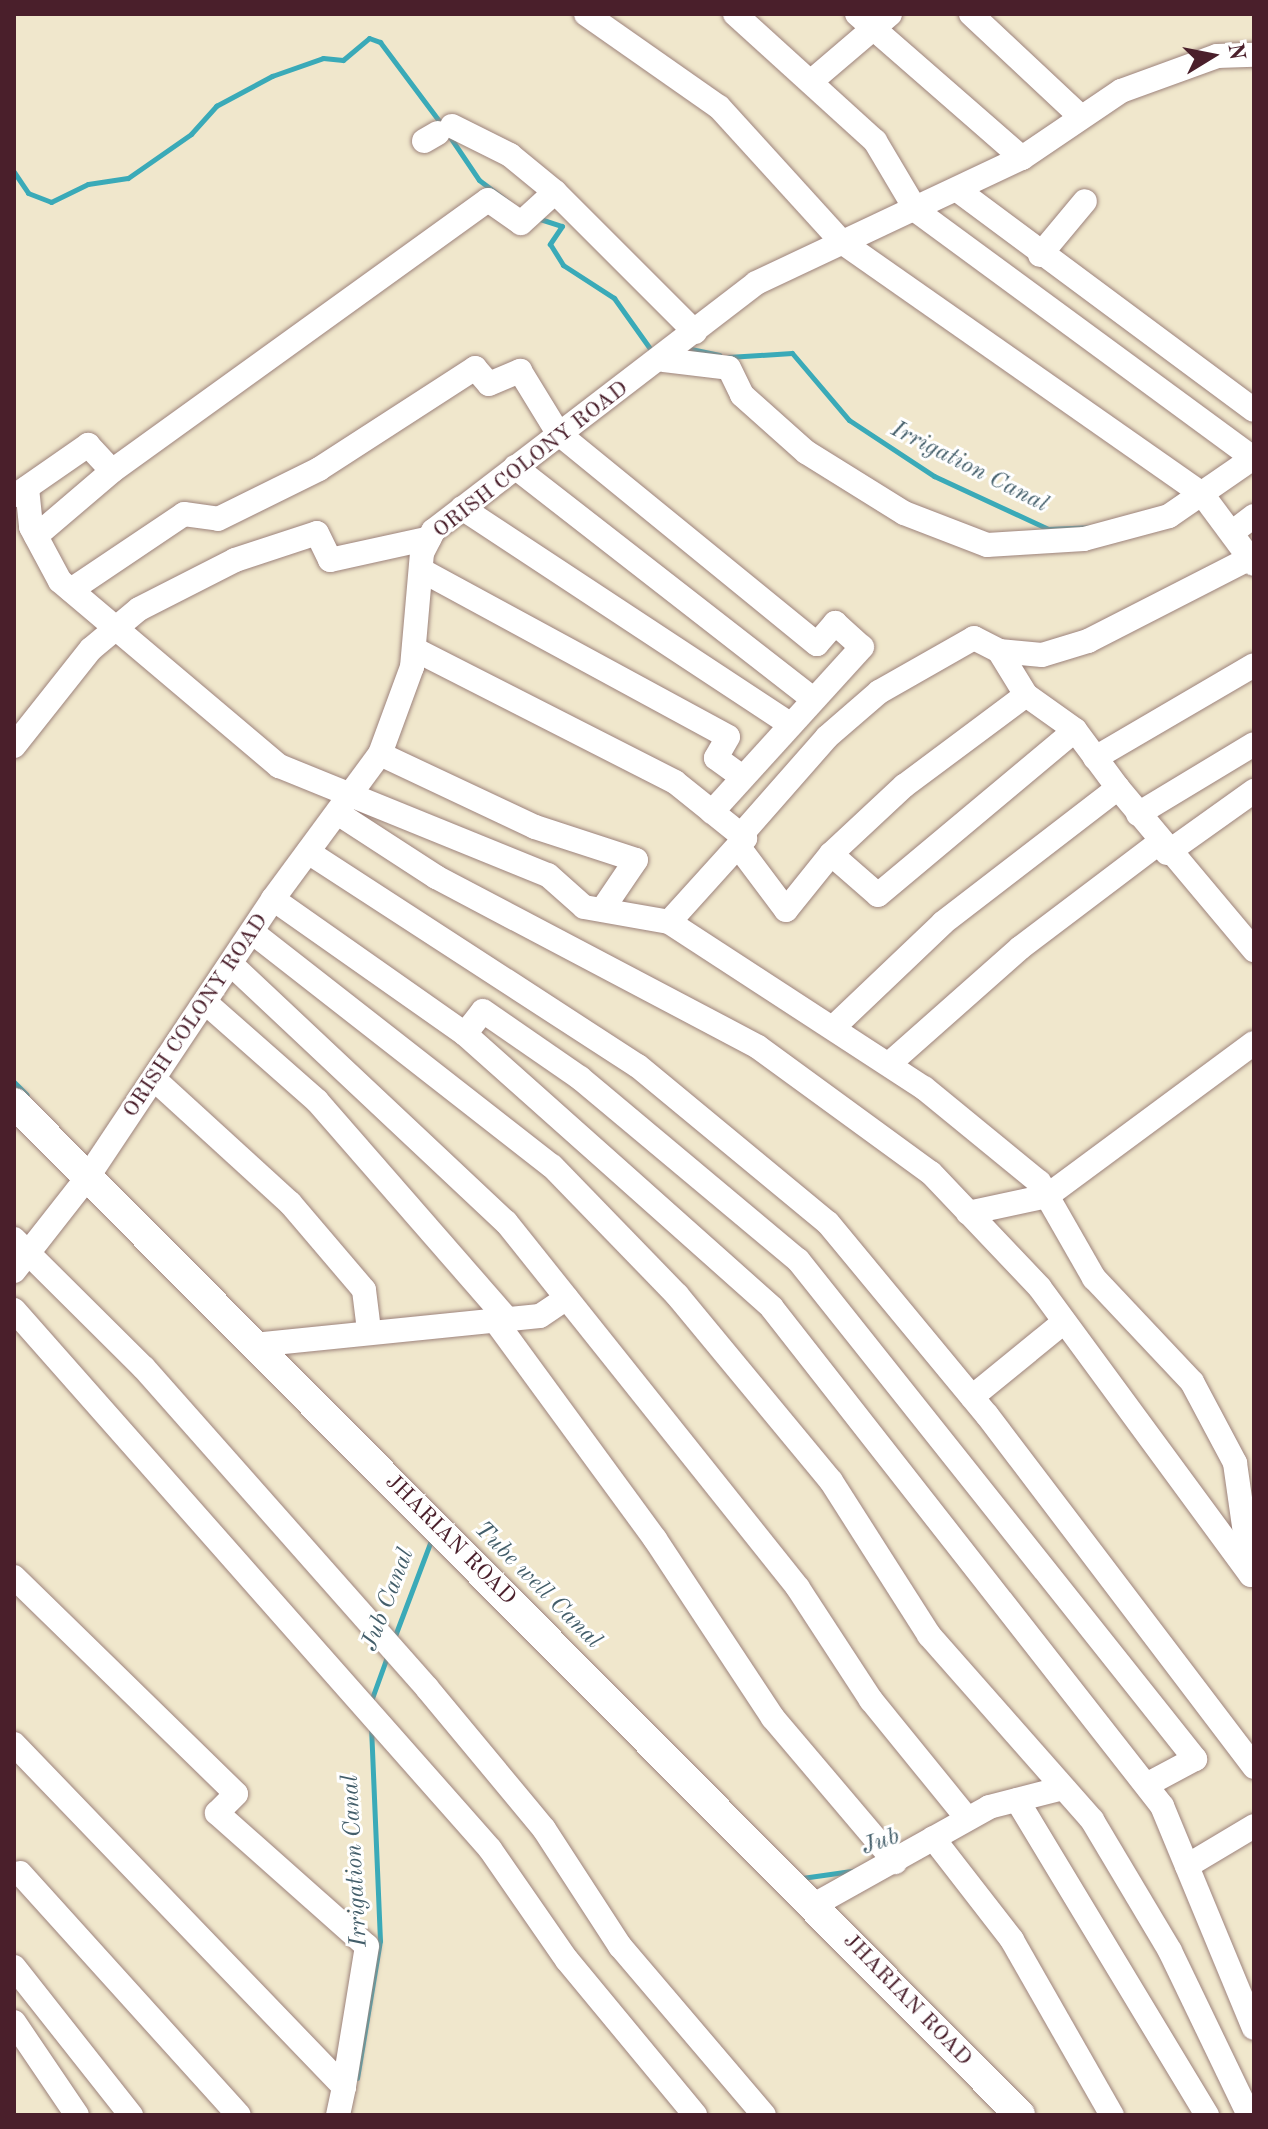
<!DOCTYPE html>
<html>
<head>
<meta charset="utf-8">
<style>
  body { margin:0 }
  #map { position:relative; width:1268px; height:2129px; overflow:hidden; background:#f0e7cc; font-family:"Old Standard TT",serif }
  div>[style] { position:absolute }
  .stream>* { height:5px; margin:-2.5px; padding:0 2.5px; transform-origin:2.5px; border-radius:2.5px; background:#3aaab8 }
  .roads { filter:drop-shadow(0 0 2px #9d837c) drop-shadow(0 0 2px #9d837c) }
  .minor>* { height:24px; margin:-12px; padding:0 12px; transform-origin:12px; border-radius:12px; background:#fff }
  .major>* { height:30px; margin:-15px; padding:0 15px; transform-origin:15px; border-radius:15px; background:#fff }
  span { translate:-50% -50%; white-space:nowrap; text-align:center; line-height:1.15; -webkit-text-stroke:6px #fff; paint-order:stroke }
  .street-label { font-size:22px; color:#4a1f2b }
  .water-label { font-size:24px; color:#435e6a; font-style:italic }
  .frame { position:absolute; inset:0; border:16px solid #4a1f2b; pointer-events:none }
  .north { position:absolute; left:1172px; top:16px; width:80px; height:80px; -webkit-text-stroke:6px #fff; paint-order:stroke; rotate:80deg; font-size:22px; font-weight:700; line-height:32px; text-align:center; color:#4a1f2b }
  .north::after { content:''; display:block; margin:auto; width:28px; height:36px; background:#4a1f2b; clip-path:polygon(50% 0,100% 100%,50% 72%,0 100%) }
</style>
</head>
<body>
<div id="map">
  <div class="stream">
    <i style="left:448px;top:134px;width:55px;rotate:56deg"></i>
    <i style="left:479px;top:180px;width:36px;rotate:37deg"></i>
    <i style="left:14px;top:172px;width:25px;rotate:56deg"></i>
    <i style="left:28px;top:193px;width:25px;rotate:21deg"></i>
    <i style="left:51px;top:202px;width:41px;rotate:-25.9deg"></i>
    <i style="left:88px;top:184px;width:40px;rotate:-8.5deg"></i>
    <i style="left:128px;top:178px;width:77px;rotate:-34.9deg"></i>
    <i style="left:191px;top:134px;width:38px;rotate:-48deg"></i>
    <i style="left:216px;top:106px;width:64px;rotate:-28.2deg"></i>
    <i style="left:272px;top:76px;width:54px;rotate:-19.4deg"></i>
    <i style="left:323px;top:58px;width:20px;rotate:6deg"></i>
    <i style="left:343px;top:60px;width:34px;rotate:-40deg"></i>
    <i style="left:369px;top:38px;width:12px;rotate:20deg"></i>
    <i style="left:380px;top:42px;width:104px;rotate:53.2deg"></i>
    <i style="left:540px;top:219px;width:23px;rotate:18deg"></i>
    <i style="left:562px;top:226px;width:22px;rotate:124deg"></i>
    <i style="left:550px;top:244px;width:25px;rotate:58deg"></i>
    <i style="left:563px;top:265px;width:61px;rotate:32.9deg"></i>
    <i style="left:614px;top:298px;width:69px;rotate:54.5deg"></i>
    <i style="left:686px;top:348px;width:34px;rotate:12deg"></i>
    <i style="left:728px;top:357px;width:64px;rotate:-3.6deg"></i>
    <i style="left:792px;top:353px;width:88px;rotate:49.6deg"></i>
    <i style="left:849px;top:420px;width:102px;rotate:33.4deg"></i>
    <i style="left:934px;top:476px;width:126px;rotate:24.9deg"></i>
    <i style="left:1048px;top:529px;width:47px;rotate:-2.4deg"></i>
    <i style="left:14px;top:1082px;width:18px;rotate:45deg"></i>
    <i style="left:393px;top:1641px;width:110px;rotate:-69.3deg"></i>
    <i style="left:371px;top:1701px;width:50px;rotate:-70.1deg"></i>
    <i style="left:802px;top:1878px;width:57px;rotate:-8.1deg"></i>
    <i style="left:357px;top:2078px;width:139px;rotate:-80.5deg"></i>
    <i style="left:380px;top:1941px;width:214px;rotate:-92.4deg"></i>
  </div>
  <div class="roads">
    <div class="minor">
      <i style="left:586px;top:14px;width:162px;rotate:35deg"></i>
      <i style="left:719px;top:107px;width:183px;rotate:47.7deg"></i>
      <i style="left:842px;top:242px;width:439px;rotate:35deg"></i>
      <i style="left:1202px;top:494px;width:87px;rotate:53.4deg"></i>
      <i style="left:857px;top:14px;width:219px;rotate:41.1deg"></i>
      <i style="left:971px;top:14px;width:151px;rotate:43.1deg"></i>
      <i style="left:814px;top:79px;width:100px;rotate:-40.5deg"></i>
      <i style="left:452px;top:126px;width:65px;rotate:26.6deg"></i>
      <i style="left:510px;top:155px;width:58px;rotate:39.4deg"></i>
      <i style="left:555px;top:192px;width:198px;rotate:45deg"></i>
      <i style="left:424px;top:141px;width:16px;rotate:-30deg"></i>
      <i style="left:959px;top:191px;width:367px;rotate:36.6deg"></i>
      <i style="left:1040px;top:255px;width:70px;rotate:-50.2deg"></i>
      <i style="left:664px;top:360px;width:65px;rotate:7deg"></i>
      <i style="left:729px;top:368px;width:30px;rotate:64deg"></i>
      <i style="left:742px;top:395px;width:86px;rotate:41.7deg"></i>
      <i style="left:806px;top:452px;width:115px;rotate:31.9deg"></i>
      <i style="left:904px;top:513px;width:89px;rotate:21.1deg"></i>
      <i style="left:987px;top:545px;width:97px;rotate:-3.5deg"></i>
      <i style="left:1084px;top:539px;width:88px;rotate:-15.1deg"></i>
      <i style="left:1169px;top:516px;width:102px;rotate:-34.6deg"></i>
      <i style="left:1253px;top:458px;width:418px;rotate:-143.7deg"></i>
      <i style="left:916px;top:210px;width:80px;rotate:-120.7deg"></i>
      <i style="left:875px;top:141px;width:189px;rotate:-137.8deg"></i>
      <i style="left:515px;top:467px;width:376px;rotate:37.9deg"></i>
      <i style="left:27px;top:488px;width:39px;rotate:84deg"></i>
      <i style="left:31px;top:527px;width:61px;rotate:61.8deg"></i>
      <i style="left:60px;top:581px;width:287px;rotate:40.2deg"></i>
      <i style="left:279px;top:766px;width:290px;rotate:22.1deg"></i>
      <i style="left:548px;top:875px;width:48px;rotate:41.6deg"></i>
      <i style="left:584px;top:907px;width:86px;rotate:10deg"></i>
      <i style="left:669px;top:922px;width:304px;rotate:33.1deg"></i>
      <i style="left:924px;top:1088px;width:149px;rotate:39.3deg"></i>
      <i style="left:1039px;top:1182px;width:111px;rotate:60.2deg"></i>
      <i style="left:1094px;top:1278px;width:143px;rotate:46.7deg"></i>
      <i style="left:1192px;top:1382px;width:92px;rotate:62deg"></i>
      <i style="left:1235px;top:1463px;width:113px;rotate:81.9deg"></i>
      <i style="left:16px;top:495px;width:88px;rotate:-34.8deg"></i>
      <i style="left:88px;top:445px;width:35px;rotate:47deg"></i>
      <i style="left:112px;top:471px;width:463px;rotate:-35.8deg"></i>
      <i style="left:488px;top:200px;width:40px;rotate:34.9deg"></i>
      <i style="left:521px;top:223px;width:46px;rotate:-42.4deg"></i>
      <i style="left:462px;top:508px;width:393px;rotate:33.4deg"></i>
      <i style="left:1234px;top:531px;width:25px;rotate:-37deg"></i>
      <i style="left:36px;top:536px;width:100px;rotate:-40.5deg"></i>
      <i style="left:421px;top:570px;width:349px;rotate:28.5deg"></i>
      <i style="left:728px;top:737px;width:24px;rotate:120deg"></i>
      <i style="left:716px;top:758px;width:32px;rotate:36deg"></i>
      <i style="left:71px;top:590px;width:136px;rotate:-33.9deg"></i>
      <i style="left:184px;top:514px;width:34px;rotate:8deg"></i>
      <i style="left:218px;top:519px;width:113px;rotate:-26.3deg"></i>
      <i style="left:319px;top:469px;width:186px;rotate:-32.9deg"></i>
      <i style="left:475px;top:368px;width:21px;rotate:49deg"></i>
      <i style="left:489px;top:384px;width:34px;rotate:-23deg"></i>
      <i style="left:520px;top:371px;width:73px;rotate:58.5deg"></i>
      <i style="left:558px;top:433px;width:334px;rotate:39.2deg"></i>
      <i style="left:817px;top:644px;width:28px;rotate:-49deg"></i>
      <i style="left:835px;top:623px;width:36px;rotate:42deg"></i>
      <i style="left:862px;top:647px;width:223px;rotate:132.3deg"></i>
      <i style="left:414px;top:649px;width:293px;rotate:27deg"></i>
      <i style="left:675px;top:782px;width:90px;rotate:38.7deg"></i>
      <i style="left:745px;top:838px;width:113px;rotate:132.1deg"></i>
      <i style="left:999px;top:651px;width:43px;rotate:5.3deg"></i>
      <i style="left:1042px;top:655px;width:48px;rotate:-16.9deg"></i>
      <i style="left:1088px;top:641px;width:182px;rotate:-27.1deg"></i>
      <i style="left:14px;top:746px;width:124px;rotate:-51.6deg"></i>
      <i style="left:91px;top:649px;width:62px;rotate:-39.8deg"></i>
      <i style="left:139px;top:609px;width:108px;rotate:-27deg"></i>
      <i style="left:235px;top:560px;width:86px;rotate:-18.2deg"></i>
      <i style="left:317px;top:533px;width:30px;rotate:64deg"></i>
      <i style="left:330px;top:560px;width:102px;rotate:-12.4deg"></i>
      <i style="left:380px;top:754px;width:171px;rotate:25.2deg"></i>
      <i style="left:535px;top:827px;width:106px;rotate:18.1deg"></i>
      <i style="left:636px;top:860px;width:60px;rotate:124.2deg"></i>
      <i style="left:1095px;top:758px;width:184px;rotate:-30.3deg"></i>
      <i style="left:1118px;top:788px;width:212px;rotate:50deg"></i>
      <i style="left:339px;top:814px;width:116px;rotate:33deg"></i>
      <i style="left:436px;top:877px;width:364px;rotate:27.8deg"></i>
      <i style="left:758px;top:1047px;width:214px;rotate:36.1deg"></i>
      <i style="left:931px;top:1173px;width:158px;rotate:46.5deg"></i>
      <i style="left:1040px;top:1288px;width:356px;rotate:53.7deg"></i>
      <i style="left:1138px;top:814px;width:135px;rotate:-31.1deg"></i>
      <i style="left:741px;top:835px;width:130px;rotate:-48.7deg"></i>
      <i style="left:827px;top:737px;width:69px;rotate:-40.9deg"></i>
      <i style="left:879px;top:692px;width:109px;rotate:-29.6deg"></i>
      <i style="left:974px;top:638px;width:28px;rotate:27deg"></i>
      <i style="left:999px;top:651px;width:52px;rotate:58.5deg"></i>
      <i style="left:738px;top:846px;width:80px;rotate:53.1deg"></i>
      <i style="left:786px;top:910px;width:72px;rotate:-51.2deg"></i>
      <i style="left:831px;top:854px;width:100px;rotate:-43deg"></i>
      <i style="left:904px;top:786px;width:152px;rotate:-36.7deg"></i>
      <i style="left:1026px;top:695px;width:60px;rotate:35.5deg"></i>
      <i style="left:1075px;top:730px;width:72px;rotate:53.4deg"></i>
      <i style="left:1118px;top:788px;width:221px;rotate:142.4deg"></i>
      <i style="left:943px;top:923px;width:149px;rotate:136.4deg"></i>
      <i style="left:308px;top:852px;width:393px;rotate:33deg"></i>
      <i style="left:638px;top:1066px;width:246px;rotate:39.6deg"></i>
      <i style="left:828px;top:1223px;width:249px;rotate:50.4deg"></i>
      <i style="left:987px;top:1415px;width:442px;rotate:52.8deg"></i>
      <i style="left:1167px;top:853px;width:107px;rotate:-35.5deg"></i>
      <i style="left:831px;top:854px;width:62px;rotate:41.1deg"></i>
      <i style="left:878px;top:895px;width:257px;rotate:-39.9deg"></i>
      <i style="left:273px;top:899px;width:235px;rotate:35.1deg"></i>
      <i style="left:465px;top:1034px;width:411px;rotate:41.7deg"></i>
      <i style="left:772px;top:1308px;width:633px;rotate:51.93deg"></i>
      <i style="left:1162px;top:1806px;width:240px;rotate:67.5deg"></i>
      <i style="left:252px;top:932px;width:380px;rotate:38deg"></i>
      <i style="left:552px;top:1166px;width:180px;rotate:45.9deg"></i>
      <i style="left:677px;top:1295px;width:241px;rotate:50.4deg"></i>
      <i style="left:831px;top:1481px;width:183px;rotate:57.5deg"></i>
      <i style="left:929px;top:1635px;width:247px;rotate:48.6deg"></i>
      <i style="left:1092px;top:1820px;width:152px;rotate:59.2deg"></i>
      <i style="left:1170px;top:1951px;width:182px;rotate:64.3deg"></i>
      <i style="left:232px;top:965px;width:376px;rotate:43.2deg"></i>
      <i style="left:506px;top:1222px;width:468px;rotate:51.4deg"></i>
      <i style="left:798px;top:1588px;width:134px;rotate:56.9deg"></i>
      <i style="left:871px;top:1700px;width:152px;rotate:50.9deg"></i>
      <i style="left:206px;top:1003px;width:148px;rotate:41.4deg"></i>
      <i style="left:317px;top:1101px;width:288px;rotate:48.9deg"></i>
      <i style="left:465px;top:1034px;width:29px;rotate:-52deg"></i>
      <i style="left:483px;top:1011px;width:118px;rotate:34.6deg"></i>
      <i style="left:580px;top:1078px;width:284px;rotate:39.9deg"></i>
      <i style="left:798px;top:1260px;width:638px;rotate:51.49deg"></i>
      <i style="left:1195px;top:1759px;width:55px;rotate:152deg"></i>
      <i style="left:889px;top:1064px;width:175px;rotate:-41.5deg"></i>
      <i style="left:1020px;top:948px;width:174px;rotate:-37.1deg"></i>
      <i style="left:154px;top:1079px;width:184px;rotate:42.4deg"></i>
      <i style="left:290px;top:1203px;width:114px;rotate:49.6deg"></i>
      <i style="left:364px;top:1290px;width:40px;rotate:82.9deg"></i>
      <i style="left:968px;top:1213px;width:81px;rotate:-12.1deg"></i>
      <i style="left:1047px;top:1196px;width:257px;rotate:-36.5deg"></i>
      <i style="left:14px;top:1239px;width:183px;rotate:44.8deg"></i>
      <i style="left:144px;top:1368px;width:427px;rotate:48.5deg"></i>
      <i style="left:427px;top:1688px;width:183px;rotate:50.3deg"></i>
      <i style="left:544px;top:1829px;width:140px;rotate:57deg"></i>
      <i style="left:620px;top:1946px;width:222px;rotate:49.6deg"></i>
      <i style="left:14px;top:1271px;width:118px;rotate:-51.9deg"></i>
      <i style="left:87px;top:1178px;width:335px;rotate:-56.3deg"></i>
      <i style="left:273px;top:899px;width:180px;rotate:-53.6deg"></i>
      <i style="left:380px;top:754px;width:93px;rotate:-69.8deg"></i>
      <i style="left:412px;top:667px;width:114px;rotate:-85deg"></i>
      <i style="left:422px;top:553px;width:25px;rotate:-63deg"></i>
      <i style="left:433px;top:531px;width:407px;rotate:-37.5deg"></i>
      <i style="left:756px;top:283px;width:294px;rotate:-25.2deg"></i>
      <i style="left:1022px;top:158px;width:120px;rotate:-34.1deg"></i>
      <i style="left:1121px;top:91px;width:102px;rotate:-20deg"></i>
      <i style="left:1217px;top:56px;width:37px;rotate:-2deg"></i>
      <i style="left:14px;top:1310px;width:719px;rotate:48.55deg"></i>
      <i style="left:490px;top:1849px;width:135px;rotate:55.3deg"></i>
      <i style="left:567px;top:1960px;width:201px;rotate:50.4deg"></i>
      <i style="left:494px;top:1319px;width:273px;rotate:53.8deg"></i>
      <i style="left:655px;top:1539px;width:214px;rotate:56.6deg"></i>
      <i style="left:773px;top:1718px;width:189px;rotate:49.7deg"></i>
      <i style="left:254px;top:1345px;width:287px;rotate:-5.8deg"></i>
      <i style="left:540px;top:1316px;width:32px;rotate:-34deg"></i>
      <i style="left:972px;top:1397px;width:119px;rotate:-39.2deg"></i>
      <i style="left:14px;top:1577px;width:310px;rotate:44.3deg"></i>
      <i style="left:236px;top:1794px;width:27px;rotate:135deg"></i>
      <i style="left:217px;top:1813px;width:200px;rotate:41.6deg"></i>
      <i style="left:367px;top:1946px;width:143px;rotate:99.3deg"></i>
      <i style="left:14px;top:1744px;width:476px;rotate:46.1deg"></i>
      <i style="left:344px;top:2087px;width:29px;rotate:102deg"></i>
      <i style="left:1017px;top:1800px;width:368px;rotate:58.9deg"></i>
      <i style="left:933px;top:1838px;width:129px;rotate:52.2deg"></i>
      <i style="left:1012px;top:1940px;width:202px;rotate:60.3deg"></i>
      <i style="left:1187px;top:1866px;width:78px;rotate:-30.8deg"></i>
      <i style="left:20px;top:1873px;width:326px;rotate:47.9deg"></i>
      <i style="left:814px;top:1905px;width:201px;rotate:-29.2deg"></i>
      <i style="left:989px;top:1807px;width:76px;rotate:-14.4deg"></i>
      <i style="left:14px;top:1967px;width:189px;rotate:51.7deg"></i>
      <i style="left:14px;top:2022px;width:112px;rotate:55.9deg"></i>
    </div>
    <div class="major">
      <i style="left:14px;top:1103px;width:1427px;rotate:45.17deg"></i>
    </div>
  </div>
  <div class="street-label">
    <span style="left:531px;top:460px;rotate:-38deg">ORISH COLONY ROAD</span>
    <span style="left:196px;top:1016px;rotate:-56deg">ORISH COLONY ROAD</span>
    <span style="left:450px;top:1540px;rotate:45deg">JHARIAN ROAD</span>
    <span style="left:907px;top:2000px;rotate:46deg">JHARIAN ROAD</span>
  </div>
  <div class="water-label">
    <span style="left:969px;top:468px;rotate:27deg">Irrigation Canal</span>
    <span style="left:537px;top:1586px;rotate:45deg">Tube well Canal</span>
    <span style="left:389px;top:1600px;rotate:-69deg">Jub Canal</span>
    <span style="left:881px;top:1843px;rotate:-19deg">Jub</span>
    <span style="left:356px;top:1861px;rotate:-93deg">Irrigation Canal</span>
  </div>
  <div class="frame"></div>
  <div class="north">N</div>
</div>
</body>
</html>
